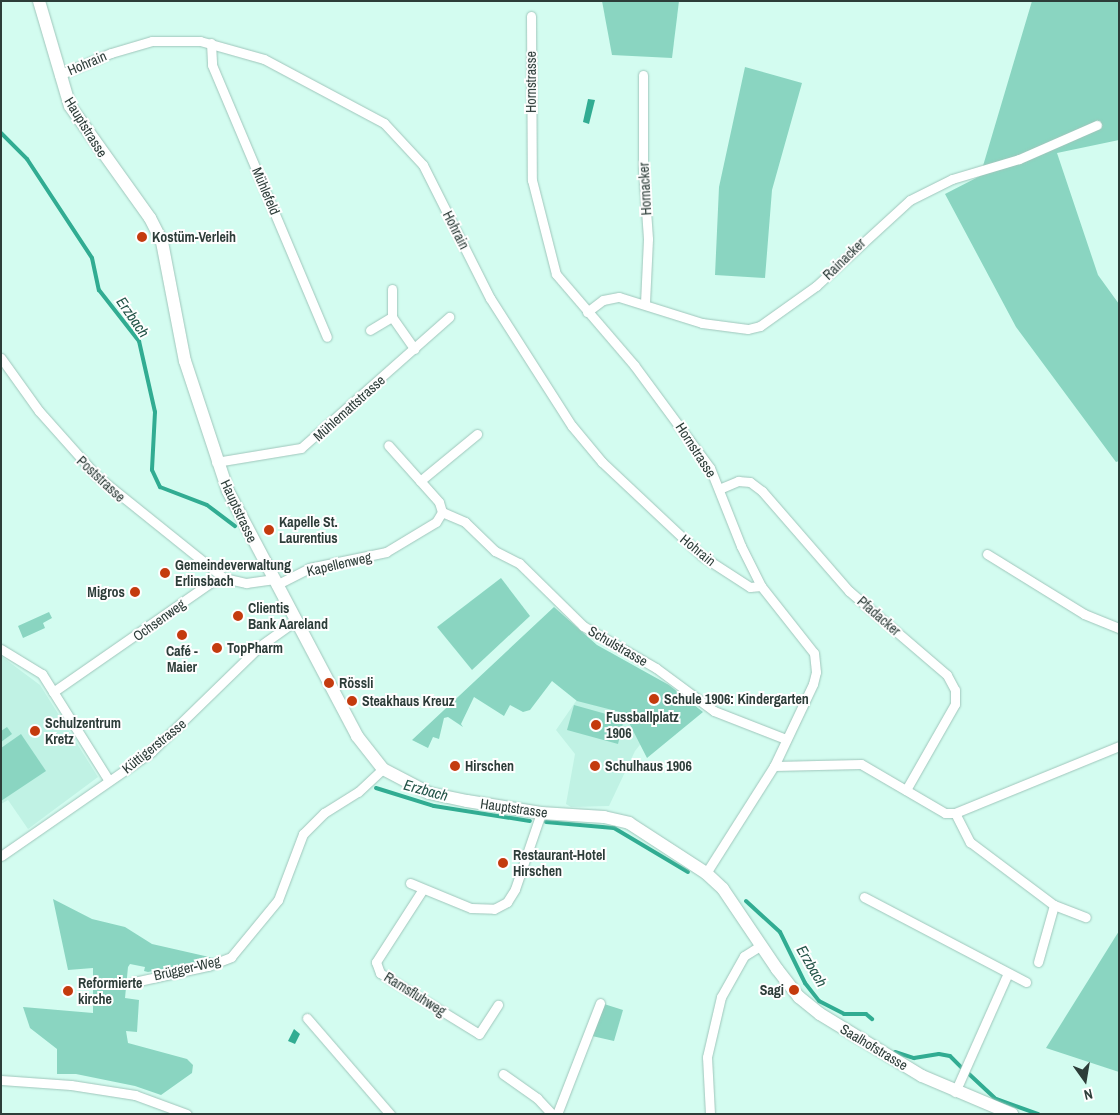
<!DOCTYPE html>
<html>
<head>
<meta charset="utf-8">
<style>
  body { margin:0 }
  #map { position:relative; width:1120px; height:1115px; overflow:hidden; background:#d3fcf0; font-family:"Archivo Narrow",sans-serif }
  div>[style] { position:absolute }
  .built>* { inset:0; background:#c0f2e4 }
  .green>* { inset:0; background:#8ad5c1 }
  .water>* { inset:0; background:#31ac92 }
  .stream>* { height:4px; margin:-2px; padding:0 2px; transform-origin:2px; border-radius:2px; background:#31ac92 }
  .roads { filter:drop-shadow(0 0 1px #9fc6bb) drop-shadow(0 0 1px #9fc6bb) }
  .street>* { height:9px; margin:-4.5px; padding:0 4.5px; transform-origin:4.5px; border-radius:4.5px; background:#fff }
  .secondary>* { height:12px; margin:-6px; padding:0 6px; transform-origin:6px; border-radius:6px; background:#fff }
  .dots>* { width:14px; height:14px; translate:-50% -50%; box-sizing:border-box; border:2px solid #fefefe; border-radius:50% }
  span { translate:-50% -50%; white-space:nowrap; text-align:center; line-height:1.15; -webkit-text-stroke:4px #fefefe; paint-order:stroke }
  .street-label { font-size:14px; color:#2d3d39 }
  .poi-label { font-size:14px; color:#2d3d39; font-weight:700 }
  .left { translate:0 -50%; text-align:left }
  .right { translate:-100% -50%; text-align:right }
  .water-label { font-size:15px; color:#225347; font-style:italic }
  .frame { position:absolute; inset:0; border:2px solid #2d3d39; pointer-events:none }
  .north { position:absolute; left:1060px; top:1055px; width:50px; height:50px; -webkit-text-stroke:4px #fefefe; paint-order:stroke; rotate:167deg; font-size:14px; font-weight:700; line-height:20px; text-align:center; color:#2d3d39 }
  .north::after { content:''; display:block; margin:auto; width:18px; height:22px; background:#2d3d39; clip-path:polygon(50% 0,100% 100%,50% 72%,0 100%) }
</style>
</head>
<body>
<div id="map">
  <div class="built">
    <i style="clip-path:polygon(610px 652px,680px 695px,635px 751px,609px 806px,571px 807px,566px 804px,575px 754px,556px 730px)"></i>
    <i style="clip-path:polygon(1px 656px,40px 685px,98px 777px,28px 829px,8px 800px,1px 804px)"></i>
  </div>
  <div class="green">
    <i style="clip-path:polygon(602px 1px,679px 1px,672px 58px,612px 55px)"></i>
    <i style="clip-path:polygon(1032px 1px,1119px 1px,1119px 140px,1057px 153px,1098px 275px,1119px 304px,1119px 461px,1116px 462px,1016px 327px,945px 194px,980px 176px)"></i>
    <i style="clip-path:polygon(745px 67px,802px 83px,772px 190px,765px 278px,715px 275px,719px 187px)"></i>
    <i style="clip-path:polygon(501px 578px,530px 616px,472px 670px,437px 627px)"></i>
    <i style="clip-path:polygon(554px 607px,597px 645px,669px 685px,703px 712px,647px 758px,624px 713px,577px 701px,552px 681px,530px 710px,523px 712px,510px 705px,504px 716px,474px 697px,461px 724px,463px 727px,448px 717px,444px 718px,439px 739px,433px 737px,428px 748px,412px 740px)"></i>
    <i style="clip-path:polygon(49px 612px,52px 618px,43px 623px,45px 628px,23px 638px,18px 626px)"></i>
    <i style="clip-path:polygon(574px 705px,624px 719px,618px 744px,567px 730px)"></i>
    <i style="clip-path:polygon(7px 727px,12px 734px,1px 742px,1px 731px)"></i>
    <i style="clip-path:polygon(21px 734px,46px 771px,1px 801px,1px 748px)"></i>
    <i style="clip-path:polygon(53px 899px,92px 919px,125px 927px,152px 944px,218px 959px,148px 972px,144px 971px,145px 967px,130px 964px,128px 967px,125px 998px,139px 1000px,137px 1032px,126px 1031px,128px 1043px,187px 1059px,193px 1065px,192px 1073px,161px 1095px,135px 1086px,76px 1074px,57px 1074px,57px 1049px,30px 1028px,23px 1007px,93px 1013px,93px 968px,68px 970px)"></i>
    <i style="clip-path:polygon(1119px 931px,1119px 1072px,1046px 1048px)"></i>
    <i style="clip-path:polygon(604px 1004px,623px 1010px,614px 1041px,592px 1036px)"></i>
  </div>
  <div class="water">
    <i style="clip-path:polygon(588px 99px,595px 100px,589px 124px,583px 122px)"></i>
    <i style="clip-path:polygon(294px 1029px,300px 1034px,295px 1044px,288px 1041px)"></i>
  </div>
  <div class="stream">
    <i style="left:1px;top:133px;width:37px;rotate:45deg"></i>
    <i style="left:27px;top:159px;width:118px;rotate:56.7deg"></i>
    <i style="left:92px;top:258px;width:33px;rotate:78deg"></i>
    <i style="left:99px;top:290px;width:65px;rotate:51.9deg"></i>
    <i style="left:139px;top:341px;width:73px;rotate:77.3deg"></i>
    <i style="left:155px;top:412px;width:58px;rotate:93deg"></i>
    <i style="left:152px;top:470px;width:19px;rotate:65deg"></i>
    <i style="left:160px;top:487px;width:50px;rotate:21deg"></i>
    <i style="left:207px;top:505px;width:35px;rotate:37deg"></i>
    <i style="left:376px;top:788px;width:61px;rotate:17.2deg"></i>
    <i style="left:434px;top:806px;width:97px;rotate:8.9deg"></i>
    <i style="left:546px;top:822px;width:68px;rotate:5deg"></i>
    <i style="left:614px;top:828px;width:86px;rotate:30.7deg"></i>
    <i style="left:746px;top:901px;width:46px;rotate:42.4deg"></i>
    <i style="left:780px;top:932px;width:57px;rotate:63.9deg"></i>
    <i style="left:805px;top:983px;width:23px;rotate:52deg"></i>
    <i style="left:819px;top:1001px;width:28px;rotate:27deg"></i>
    <i style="left:844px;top:1014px;width:22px"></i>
    <i style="left:866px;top:1014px;width:8px;rotate:40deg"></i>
    <i style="left:895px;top:1052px;width:20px;rotate:18deg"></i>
    <i style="left:914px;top:1058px;width:25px;rotate:-9deg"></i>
    <i style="left:939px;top:1054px;width:11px;rotate:10deg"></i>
    <i style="left:950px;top:1056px;width:16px;rotate:45deg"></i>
    <i style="left:969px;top:1074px;width:37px;rotate:43deg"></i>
    <i style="left:996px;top:1099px;width:45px;rotate:19.7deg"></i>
  </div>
  <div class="roads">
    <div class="street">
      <i style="left:531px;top:16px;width:164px;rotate:89.7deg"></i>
      <i style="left:532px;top:180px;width:97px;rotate:75.7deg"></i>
      <i style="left:556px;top:274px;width:120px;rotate:49.4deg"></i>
      <i style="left:634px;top:365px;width:128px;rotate:53.6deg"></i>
      <i style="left:710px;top:468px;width:84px;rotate:68.3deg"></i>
      <i style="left:741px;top:546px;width:45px;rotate:63.4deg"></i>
      <i style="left:761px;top:586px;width:85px;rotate:51.7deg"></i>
      <i style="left:814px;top:653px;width:19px;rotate:84deg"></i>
      <i style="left:816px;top:672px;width:12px;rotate:104deg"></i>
      <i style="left:813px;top:684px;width:91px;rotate:115.4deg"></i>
      <i style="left:774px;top:766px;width:127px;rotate:122.4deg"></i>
      <i style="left:211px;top:43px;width:22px;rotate:87deg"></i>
      <i style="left:212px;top:65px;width:295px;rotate:67.1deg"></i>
      <i style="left:59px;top:75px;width:56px;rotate:-22.9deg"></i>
      <i style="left:111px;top:53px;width:43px;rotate:-16.3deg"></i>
      <i style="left:152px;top:41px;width:48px"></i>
      <i style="left:200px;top:41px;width:66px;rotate:15.7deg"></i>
      <i style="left:264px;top:59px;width:136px;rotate:28.1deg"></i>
      <i style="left:384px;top:123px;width:57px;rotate:47.1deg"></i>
      <i style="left:423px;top:165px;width:149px;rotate:63.3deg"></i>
      <i style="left:490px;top:298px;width:152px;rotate:57.4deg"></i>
      <i style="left:572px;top:426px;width:47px;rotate:50.2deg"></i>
      <i style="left:602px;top:462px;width:137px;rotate:43.2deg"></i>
      <i style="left:702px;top:556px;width:57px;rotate:32.9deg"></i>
      <i style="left:750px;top:587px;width:11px;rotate:-5deg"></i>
      <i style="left:643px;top:75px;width:92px;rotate:90deg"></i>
      <i style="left:643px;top:167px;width:72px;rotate:86deg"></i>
      <i style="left:648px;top:239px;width:64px;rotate:92.7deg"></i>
      <i style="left:392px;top:289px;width:28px;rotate:90deg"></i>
      <i style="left:392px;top:317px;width:39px;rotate:55deg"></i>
      <i style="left:587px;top:312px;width:20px;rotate:-37deg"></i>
      <i style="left:603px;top:300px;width:16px;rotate:-11deg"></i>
      <i style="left:619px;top:297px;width:87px;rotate:17.4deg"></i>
      <i style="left:702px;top:323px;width:46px;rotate:7.4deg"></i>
      <i style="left:748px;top:329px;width:12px;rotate:-14deg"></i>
      <i style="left:760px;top:326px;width:69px;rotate:-35.5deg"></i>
      <i style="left:816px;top:286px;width:127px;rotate:-42.5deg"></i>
      <i style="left:910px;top:200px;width:47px;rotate:-26.6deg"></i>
      <i style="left:952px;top:179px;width:70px;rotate:-16.6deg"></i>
      <i style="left:1019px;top:159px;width:85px;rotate:-23.6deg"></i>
      <i style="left:370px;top:330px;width:26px;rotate:-31deg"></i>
      <i style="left:1px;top:358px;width:65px;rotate:54.4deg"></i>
      <i style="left:39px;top:411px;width:87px;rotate:48.3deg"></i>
      <i style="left:97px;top:476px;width:163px;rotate:38.8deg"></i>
      <i style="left:216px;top:462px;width:86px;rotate:-9.4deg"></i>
      <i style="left:301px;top:448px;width:198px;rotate:-41.5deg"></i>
      <i style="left:420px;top:481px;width:74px;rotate:-39.5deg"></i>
      <i style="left:719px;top:489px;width:21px;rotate:-23deg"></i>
      <i style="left:738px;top:481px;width:12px;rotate:5deg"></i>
      <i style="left:750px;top:482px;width:15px;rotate:37deg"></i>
      <i style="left:762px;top:491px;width:133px;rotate:49deg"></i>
      <i style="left:849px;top:591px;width:129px;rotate:40.6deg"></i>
      <i style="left:947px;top:675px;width:17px;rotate:62deg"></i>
      <i style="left:955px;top:690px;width:14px;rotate:90deg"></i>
      <i style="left:955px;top:704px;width:99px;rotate:119.7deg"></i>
      <i style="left:442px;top:512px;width:25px;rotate:23deg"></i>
      <i style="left:465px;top:522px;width:42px;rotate:44deg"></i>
      <i style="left:495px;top:551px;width:27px;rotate:27deg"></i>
      <i style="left:519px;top:563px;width:90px;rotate:44.5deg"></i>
      <i style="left:583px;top:626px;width:84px;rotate:29.9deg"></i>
      <i style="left:656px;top:668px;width:72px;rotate:36.6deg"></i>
      <i style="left:714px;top:711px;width:77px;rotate:21.3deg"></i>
      <i style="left:987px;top:554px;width:114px;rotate:31.7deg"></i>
      <i style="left:1084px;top:614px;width:38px;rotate:22deg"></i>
      <i style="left:276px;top:585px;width:37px;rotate:-27deg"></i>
      <i style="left:309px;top:568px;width:79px;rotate:-11.7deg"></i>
      <i style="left:386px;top:552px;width:58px;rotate:-31deg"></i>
      <i style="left:436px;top:522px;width:12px;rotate:-59deg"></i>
      <i style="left:442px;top:512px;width:10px;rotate:-107deg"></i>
      <i style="left:439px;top:502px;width:76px;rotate:-131.8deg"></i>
      <i style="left:1px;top:649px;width:48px;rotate:31.4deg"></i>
      <i style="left:42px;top:674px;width:126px;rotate:57.9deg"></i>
      <i style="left:53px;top:692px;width:191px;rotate:-34.8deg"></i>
      <i style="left:210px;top:583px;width:15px;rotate:-20deg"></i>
      <i style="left:224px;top:578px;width:23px;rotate:13deg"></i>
      <i style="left:246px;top:583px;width:27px;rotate:-8deg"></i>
      <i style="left:774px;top:766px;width:87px;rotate:-1.3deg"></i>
      <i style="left:861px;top:764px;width:97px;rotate:30.3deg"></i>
      <i style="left:945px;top:813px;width:10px"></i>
      <i style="left:955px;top:813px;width:177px;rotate:-22.2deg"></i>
      <i style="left:955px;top:813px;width:33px;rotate:63deg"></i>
      <i style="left:970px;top:842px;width:105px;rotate:36.9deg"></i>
      <i style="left:1054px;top:905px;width:34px;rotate:21deg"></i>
      <i style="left:1px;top:856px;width:183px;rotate:-34.7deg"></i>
      <i style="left:151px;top:752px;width:152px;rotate:-44.2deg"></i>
      <i style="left:260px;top:646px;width:43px;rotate:-35.5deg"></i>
      <i style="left:410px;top:883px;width:66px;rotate:22.3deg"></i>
      <i style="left:471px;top:908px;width:23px;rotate:2deg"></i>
      <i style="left:494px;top:909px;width:15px;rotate:-28deg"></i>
      <i style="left:507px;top:902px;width:15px;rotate:-58deg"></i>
      <i style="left:515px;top:889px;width:80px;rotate:-71.1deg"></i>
      <i style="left:423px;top:889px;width:87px;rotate:122.8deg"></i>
      <i style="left:376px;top:962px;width:12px;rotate:70deg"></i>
      <i style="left:380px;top:973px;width:116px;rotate:31.6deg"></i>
      <i style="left:479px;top:1034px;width:35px;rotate:-57deg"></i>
      <i style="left:864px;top:897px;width:183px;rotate:27.7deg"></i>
      <i style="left:1038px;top:962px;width:59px;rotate:-74.3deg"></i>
      <i style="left:134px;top:982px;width:76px;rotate:-12.2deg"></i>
      <i style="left:208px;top:966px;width:25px;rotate:-21deg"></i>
      <i style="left:231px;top:957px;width:74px;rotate:-50.5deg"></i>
      <i style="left:278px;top:900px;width:71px;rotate:-69.3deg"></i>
      <i style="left:303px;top:834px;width:30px;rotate:-45deg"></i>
      <i style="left:324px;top:813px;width:40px;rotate:-32deg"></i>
      <i style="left:358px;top:792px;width:34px;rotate:-43deg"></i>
      <i style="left:307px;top:1018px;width:127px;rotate:49.2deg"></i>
      <i style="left:503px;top:1074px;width:42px;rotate:35.2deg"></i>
      <i style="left:537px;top:1098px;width:22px;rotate:47deg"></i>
      <i style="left:1px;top:1080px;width:70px;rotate:4.1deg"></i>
      <i style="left:71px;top:1085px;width:65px;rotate:8.9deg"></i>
      <i style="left:135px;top:1095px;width:55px;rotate:20.1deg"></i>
      <i style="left:955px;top:1092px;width:130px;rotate:-66deg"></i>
      <i style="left:557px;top:1114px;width:119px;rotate:-68.8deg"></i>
      <i style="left:710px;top:1114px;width:57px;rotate:-93deg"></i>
      <i style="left:707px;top:1057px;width:62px;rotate:-76.9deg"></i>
      <i style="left:721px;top:997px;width:47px;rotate:-60.7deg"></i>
      <i style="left:744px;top:956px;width:19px;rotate:-32deg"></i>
    </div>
    <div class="secondary">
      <i style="left:39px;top:1px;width:109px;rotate:73.6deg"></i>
      <i style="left:70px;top:106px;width:138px;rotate:54.5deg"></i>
      <i style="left:150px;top:218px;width:27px;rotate:63deg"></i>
      <i style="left:162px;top:242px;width:121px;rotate:79.1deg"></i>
      <i style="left:185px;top:361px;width:137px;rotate:71.7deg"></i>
      <i style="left:228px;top:491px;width:277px;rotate:62.2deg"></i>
      <i style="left:357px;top:736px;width:42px;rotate:51.8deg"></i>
      <i style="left:383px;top:769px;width:52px;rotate:27.6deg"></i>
      <i style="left:429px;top:793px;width:39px;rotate:12deg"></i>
      <i style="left:467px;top:801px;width:75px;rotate:9.2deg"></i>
      <i style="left:541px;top:813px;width:63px;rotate:3.6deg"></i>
      <i style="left:604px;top:817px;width:26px;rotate:13deg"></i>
      <i style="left:629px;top:823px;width:92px;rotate:33deg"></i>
      <i style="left:706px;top:873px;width:23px;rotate:43deg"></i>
      <i style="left:723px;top:889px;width:97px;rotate:56deg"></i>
      <i style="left:777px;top:969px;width:36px;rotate:52deg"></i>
      <i style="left:799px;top:997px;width:27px;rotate:39deg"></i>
      <i style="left:820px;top:1014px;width:119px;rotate:31.3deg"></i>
      <i style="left:922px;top:1076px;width:98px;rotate:22.9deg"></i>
    </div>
  </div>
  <div class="dots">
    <i style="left:142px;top:237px;background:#c43b0e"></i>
    <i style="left:269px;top:530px;background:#c43b0e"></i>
    <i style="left:165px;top:573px;background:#c43b0e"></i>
    <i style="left:135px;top:592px;background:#c43b0e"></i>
    <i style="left:238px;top:616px;background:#c43b0e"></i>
    <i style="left:182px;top:635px;background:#c43b0e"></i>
    <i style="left:217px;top:648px;background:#c43b0e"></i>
    <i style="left:329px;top:683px;background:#c43b0e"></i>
    <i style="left:654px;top:699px;background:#c43b0e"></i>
    <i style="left:352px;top:701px;background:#c43b0e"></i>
    <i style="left:596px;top:725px;background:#c43b0e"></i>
    <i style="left:35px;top:731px;background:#c43b0e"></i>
    <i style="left:455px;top:766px;background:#c43b0e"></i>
    <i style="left:595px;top:766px;background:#c43b0e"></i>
    <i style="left:503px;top:863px;background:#c43b0e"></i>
    <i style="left:794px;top:990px;background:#c43b0e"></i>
    <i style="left:68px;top:991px;background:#c43b0e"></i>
  </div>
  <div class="street-label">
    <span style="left:87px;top:63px;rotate:-23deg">Hohrain</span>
    <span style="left:531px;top:82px;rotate:-90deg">Hornstrasse</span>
    <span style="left:86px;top:127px;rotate:58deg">Hauptstrasse</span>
    <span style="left:645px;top:189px;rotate:-93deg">Hornacker</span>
    <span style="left:266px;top:191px;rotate:67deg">Mühlefeld</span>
    <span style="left:456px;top:230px;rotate:63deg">Hohrain</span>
    <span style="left:844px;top:259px;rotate:-44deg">Rainacker</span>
    <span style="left:349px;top:408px;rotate:-42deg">Mühlemattstrasse</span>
    <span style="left:696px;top:450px;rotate:57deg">Hornstrasse</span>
    <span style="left:101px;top:479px;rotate:43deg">Poststrasse</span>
    <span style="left:239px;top:511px;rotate:65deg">Hauptstrasse</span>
    <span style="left:698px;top:550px;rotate:39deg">Hohrain</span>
    <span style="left:339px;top:564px;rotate:-13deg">Kapellenweg</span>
    <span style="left:879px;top:616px;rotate:41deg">Pfadacker</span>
    <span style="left:159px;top:620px;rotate:-36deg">Ochsenweg</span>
    <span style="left:618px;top:646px;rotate:30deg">Schulstrasse</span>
    <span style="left:154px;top:746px;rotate:-39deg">Küttigerstrasse</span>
    <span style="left:514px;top:808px;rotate:8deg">Hauptstrasse</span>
    <span style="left:187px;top:968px;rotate:-13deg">Brügger-Weg</span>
    <span style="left:415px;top:994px;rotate:32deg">Ramsfluhweg</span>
    <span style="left:874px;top:1047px;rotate:31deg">Saalhofstrasse</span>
  </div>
  <div class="poi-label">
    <span class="left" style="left:152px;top:237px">Kostüm-Verleih</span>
    <span class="left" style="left:279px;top:530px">Kapelle St.<br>Laurentius</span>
    <span class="left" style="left:175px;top:573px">Gemeindeverwaltung<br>Erlinsbach</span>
    <span class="right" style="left:125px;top:592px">Migros</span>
    <span class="left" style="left:248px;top:616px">Clientis<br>Bank Aareland</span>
    <span class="left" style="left:227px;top:648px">TopPharm</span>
    <span style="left:182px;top:659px">Café -<br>Maier</span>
    <span class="left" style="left:339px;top:683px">Rössli</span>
    <span class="left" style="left:664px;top:699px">Schule 1906: Kindergarten</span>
    <span class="left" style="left:362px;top:701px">Steakhaus Kreuz</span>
    <span class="left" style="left:606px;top:725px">Fussballplatz<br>1906</span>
    <span class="left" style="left:45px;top:731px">Schulzentrum<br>Kretz</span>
    <span class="left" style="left:465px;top:766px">Hirschen</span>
    <span class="left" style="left:605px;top:766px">Schulhaus 1906</span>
    <span class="left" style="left:513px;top:863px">Restaurant-Hotel<br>Hirschen</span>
    <span class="left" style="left:78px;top:991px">Reformierte<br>kirche</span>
    <span class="right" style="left:784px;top:990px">Sagi</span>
  </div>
  <div class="water-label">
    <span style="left:133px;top:317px;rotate:55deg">Erzbach</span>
    <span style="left:426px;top:790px;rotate:15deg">Erzbach</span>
    <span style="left:812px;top:966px;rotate:60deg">Erzbach</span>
  </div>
  <div class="frame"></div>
  <div class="north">N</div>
</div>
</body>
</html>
